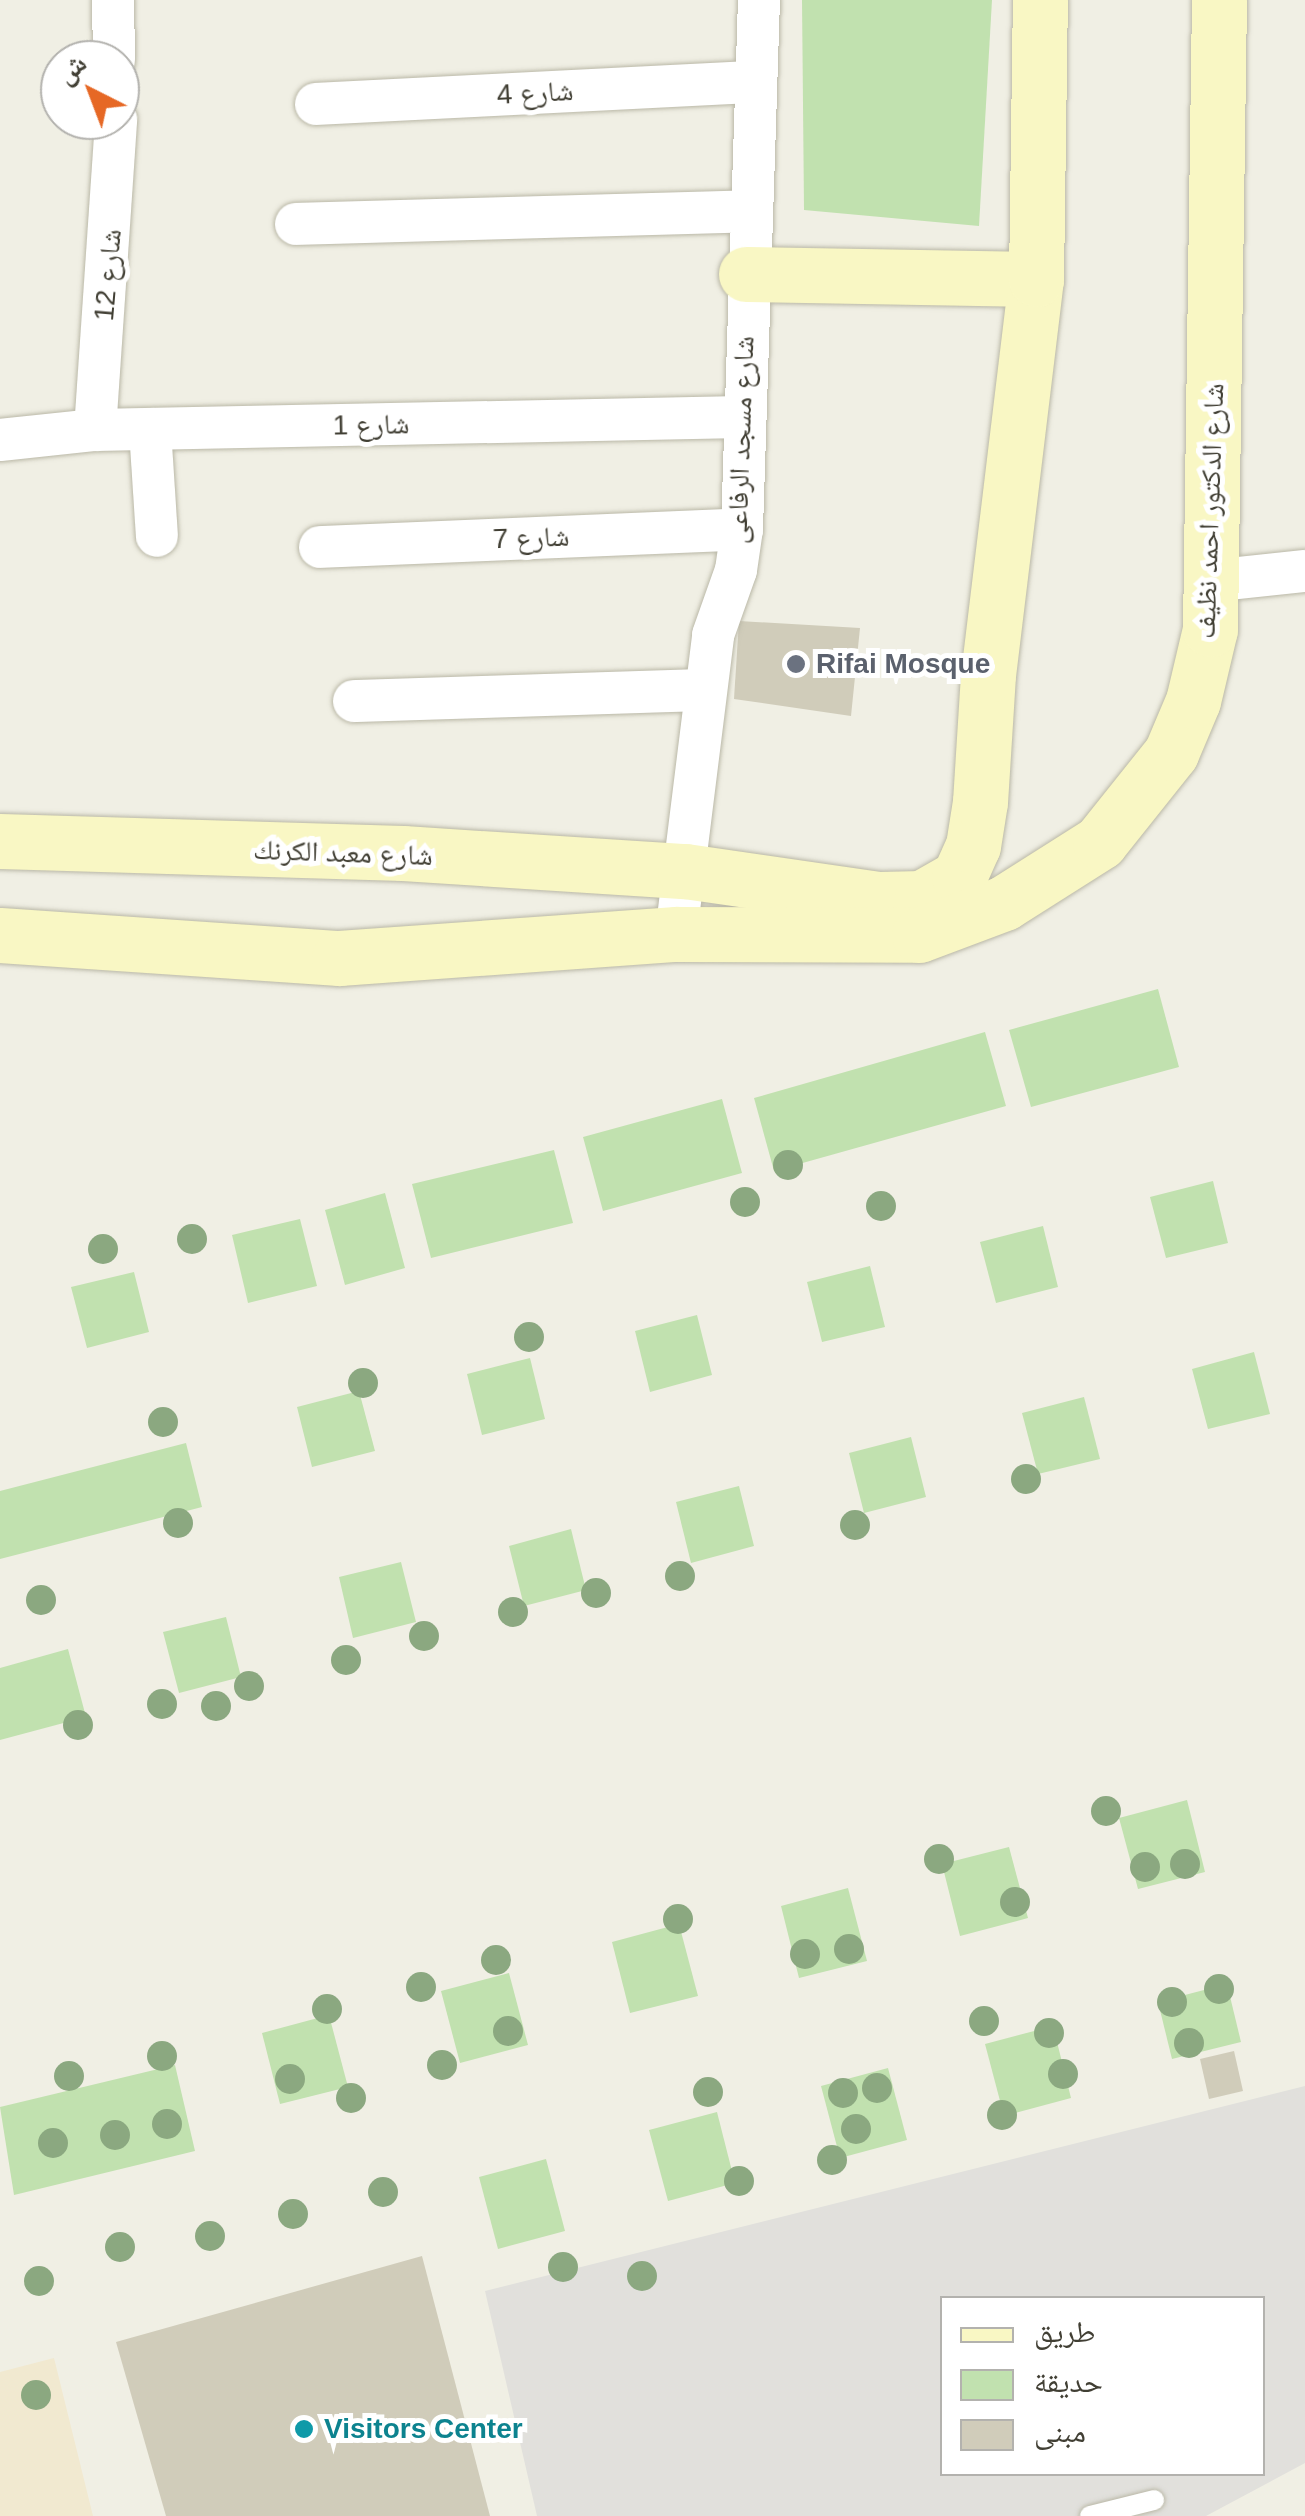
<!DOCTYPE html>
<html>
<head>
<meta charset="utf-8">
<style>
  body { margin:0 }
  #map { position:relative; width:1305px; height:2516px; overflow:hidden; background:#f0efe4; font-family:Arial,"Noto Naskh Arabic",sans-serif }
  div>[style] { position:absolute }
  .commercial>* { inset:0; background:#f1e9d0 }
  .green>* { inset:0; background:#c1e1af }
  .parking>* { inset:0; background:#e1e0dc }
  .building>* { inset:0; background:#d0ccba }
  .roads { filter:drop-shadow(0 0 2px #bab8a7) drop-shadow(0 0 2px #bab8a7) }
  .lane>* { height:20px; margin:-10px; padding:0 10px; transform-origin:10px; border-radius:10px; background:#fff }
  .street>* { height:42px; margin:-21px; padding:0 21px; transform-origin:21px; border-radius:21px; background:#fff }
  .secondary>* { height:55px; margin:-27.5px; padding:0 27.5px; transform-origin:27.5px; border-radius:27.5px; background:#f9f7c4 }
  .trees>* { width:30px; height:30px; margin:-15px; border-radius:50%; background:#8ba880 }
  .dots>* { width:28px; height:28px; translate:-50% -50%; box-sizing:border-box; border:5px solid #fff; border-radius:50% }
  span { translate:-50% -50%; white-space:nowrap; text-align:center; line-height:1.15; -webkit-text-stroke:10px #fff; paint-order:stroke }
  .street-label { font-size:28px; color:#413f34 }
  .worship-label { font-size:28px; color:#5b616d; font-weight:700 }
  .left { translate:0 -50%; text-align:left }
  .culture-label { font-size:28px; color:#0d838f; font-weight:700 }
  .legend { position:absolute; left:940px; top:2296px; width:325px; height:180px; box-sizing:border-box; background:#fff; border:2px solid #b3b2ae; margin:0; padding:12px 18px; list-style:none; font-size:30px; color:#413f34 }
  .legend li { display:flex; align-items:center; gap:20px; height:50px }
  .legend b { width:50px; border:2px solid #b3b2ae }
  .north { position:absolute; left:40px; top:40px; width:100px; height:100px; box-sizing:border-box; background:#fff; border:2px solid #b3b2ae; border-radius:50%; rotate:318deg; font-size:28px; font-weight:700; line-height:40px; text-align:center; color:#413f34 }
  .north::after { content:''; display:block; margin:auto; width:35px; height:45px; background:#e66825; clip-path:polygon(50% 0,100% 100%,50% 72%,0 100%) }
</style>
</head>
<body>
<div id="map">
  <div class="commercial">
    <i style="clip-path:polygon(54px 2358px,93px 2516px,0 2516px,0 2372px)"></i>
  </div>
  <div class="green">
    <i style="clip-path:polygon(802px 0,992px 0,979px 226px,804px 210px)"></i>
    <i style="clip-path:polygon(1158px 989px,1179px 1067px,1031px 1107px,1009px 1030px)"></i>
    <i style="clip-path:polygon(985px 1032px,1006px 1106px,774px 1171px,754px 1098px)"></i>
    <i style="clip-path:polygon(722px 1099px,742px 1173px,603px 1211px,583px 1137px)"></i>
    <i style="clip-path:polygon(554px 1150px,573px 1223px,431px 1258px,412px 1184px)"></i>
    <i style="clip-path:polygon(1213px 1181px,1228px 1243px,1166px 1258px,1150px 1197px)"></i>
    <i style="clip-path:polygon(385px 1193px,405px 1268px,345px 1285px,325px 1210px)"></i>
    <i style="clip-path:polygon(300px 1219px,317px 1286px,248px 1303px,232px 1235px)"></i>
    <i style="clip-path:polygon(1043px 1226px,1058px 1287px,996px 1303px,980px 1242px)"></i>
    <i style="clip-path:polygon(870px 1266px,885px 1327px,822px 1342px,807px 1282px)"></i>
    <i style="clip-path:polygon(134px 1272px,149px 1332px,87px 1348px,71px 1287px)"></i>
    <i style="clip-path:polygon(697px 1315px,712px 1375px,650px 1392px,635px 1331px)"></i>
    <i style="clip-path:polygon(1254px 1352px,1270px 1414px,1208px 1429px,1192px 1369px)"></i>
    <i style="clip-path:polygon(530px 1358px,545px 1419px,482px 1435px,467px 1374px)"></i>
    <i style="clip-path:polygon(359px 1391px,375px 1451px,312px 1467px,297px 1407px)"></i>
    <i style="clip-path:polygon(1084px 1397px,1100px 1459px,1038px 1474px,1022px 1413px)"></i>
    <i style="clip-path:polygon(911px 1437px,926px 1497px,864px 1513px,849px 1453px)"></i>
    <i style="clip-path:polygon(186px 1443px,202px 1507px,0 1559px,0 1491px)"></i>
    <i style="clip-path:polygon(739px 1486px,754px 1546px,691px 1563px,676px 1502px)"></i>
    <i style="clip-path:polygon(571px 1529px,586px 1590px,524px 1606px,509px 1546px)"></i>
    <i style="clip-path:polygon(401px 1562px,416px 1622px,353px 1638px,339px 1577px)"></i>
    <i style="clip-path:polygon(226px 1617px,241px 1677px,179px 1693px,163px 1632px)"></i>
    <i style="clip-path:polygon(68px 1649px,86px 1717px,0 1740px,0 1668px)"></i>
    <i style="clip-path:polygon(1187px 1800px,1205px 1872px,1138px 1889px,1119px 1818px)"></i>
    <i style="clip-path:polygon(1009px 1847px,1028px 1918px,960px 1936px,942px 1864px)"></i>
    <i style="clip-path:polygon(848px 1888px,867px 1961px,799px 1978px,781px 1906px)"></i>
    <i style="clip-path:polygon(679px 1924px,698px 1996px,630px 2013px,612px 1942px)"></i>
    <i style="clip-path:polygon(509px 1973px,528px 2045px,460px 2063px,441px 1991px)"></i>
    <i style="clip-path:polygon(1227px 1984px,1241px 2042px,1172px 2059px,1158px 2002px)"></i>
    <i style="clip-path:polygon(329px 2015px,348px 2087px,280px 2104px,262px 2033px)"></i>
    <i style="clip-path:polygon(1053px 2026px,1071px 2098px,1004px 2116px,985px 2044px)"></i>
    <i style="clip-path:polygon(175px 2065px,195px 2151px,14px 2195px,0 2107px)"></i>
    <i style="clip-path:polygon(888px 2068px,907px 2140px,840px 2158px,821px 2086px)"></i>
    <i style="clip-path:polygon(717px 2112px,735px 2183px,668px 2201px,649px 2130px)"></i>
    <i style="clip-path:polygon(546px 2159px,565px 2231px,498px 2249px,479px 2177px)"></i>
  </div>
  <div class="parking">
    <i style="clip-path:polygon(evenodd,1305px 2086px,1305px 2463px,1206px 2516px,537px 2516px,485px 2291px,1305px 2086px,942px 2298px,1262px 2298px,1262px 2474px,942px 2474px,942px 2298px)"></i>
  </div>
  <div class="building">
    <i style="clip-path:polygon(739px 621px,860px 628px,851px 716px,734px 699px)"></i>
    <i style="clip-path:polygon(1234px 2051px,1243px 2091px,1209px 2099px,1200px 2059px)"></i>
    <i style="clip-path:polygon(422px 2256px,490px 2516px,166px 2516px,116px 2342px)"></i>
  </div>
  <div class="roads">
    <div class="lane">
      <i style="left:1090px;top:2516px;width:66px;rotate:-14deg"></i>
    </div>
    <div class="street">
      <i style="left:113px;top:0;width:60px;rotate:89deg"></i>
      <i style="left:316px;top:104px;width:439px;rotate:-2.9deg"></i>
      <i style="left:296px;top:224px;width:452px;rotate:-1.6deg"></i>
      <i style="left:150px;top:429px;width:107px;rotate:86.3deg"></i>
      <i style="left:95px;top:430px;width:311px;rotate:-86.1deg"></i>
      <i style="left:0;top:440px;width:96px;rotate:-6deg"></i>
      <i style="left:95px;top:430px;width:647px;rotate:-1.15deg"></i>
      <i style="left:320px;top:547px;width:422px;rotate:-2.4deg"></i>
      <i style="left:1211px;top:581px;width:95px;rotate:-6.1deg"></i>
      <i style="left:354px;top:701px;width:351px;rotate:-1.8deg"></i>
      <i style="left:676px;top:934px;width:301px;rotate:-82.9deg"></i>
      <i style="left:713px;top:635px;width:69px;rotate:-70.5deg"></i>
      <i style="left:736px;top:570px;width:41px;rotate:-81.7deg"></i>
      <i style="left:742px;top:529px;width:529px;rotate:-88.16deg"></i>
    </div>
    <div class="secondary">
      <i style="left:746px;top:274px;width:290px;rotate:1deg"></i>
      <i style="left:0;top:841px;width:403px;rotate:1.7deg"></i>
      <i style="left:403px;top:853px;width:283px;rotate:3.7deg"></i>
      <i style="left:685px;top:871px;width:197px;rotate:8.2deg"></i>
      <i style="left:880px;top:899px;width:42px;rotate:-1.4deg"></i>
      <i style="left:922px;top:898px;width:43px;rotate:-29.6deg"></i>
      <i style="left:959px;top:877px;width:34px;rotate:-66deg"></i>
      <i style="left:973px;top:846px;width:45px;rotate:-81deg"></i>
      <i style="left:980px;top:802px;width:127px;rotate:-86.4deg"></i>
      <i style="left:988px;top:675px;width:399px;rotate:-83.1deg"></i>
      <i style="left:1036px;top:279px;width:279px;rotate:-89.2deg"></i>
      <i style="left:0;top:935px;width:340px;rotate:3.9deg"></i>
      <i style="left:339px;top:958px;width:338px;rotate:-4.1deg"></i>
      <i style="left:676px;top:934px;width:243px;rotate:0.2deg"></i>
      <i style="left:919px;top:935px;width:91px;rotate:-20.6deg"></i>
      <i style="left:1004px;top:903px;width:114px;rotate:-32.4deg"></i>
      <i style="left:1100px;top:842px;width:114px;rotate:-51.4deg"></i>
      <i style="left:1171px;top:753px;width:56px;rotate:-67.1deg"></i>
      <i style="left:1193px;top:701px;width:74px;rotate:-76.7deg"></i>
      <i style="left:1210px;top:629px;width:629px;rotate:-89.18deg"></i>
    </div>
  </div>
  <div class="trees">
    <i style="left:788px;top:1165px"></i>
    <i style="left:745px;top:1202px"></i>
    <i style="left:881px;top:1206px"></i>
    <i style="left:192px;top:1239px"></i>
    <i style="left:103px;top:1249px"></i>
    <i style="left:529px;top:1337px"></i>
    <i style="left:363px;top:1383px"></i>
    <i style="left:163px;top:1422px"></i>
    <i style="left:1026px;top:1479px"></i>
    <i style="left:178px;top:1523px"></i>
    <i style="left:855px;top:1525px"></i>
    <i style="left:680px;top:1576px"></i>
    <i style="left:596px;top:1593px"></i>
    <i style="left:41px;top:1600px"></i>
    <i style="left:513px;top:1612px"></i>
    <i style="left:424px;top:1636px"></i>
    <i style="left:346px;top:1660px"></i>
    <i style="left:249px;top:1686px"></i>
    <i style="left:162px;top:1704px"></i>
    <i style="left:216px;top:1706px"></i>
    <i style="left:78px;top:1725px"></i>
    <i style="left:1106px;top:1811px"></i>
    <i style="left:939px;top:1859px"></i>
    <i style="left:1185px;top:1864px"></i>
    <i style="left:1145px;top:1867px"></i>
    <i style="left:1015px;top:1902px"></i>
    <i style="left:678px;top:1919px"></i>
    <i style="left:849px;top:1949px"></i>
    <i style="left:805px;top:1954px"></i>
    <i style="left:496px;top:1960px"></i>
    <i style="left:421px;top:1987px"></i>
    <i style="left:1219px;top:1989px"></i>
    <i style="left:1172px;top:2002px"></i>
    <i style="left:327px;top:2009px"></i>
    <i style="left:984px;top:2021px"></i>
    <i style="left:508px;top:2031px"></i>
    <i style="left:1049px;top:2033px"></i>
    <i style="left:1189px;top:2043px"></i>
    <i style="left:162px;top:2056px"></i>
    <i style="left:442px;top:2065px"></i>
    <i style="left:1063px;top:2074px"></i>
    <i style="left:69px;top:2076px"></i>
    <i style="left:290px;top:2079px"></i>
    <i style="left:877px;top:2088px"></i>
    <i style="left:708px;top:2092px"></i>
    <i style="left:843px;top:2093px"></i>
    <i style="left:351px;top:2098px"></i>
    <i style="left:1002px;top:2115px"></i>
    <i style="left:167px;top:2124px"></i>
    <i style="left:856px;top:2129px"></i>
    <i style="left:115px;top:2135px"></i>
    <i style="left:53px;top:2143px"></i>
    <i style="left:832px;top:2160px"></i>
    <i style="left:739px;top:2181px"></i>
    <i style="left:383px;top:2192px"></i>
    <i style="left:293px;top:2214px"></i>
    <i style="left:210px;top:2236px"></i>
    <i style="left:120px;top:2247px"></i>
    <i style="left:563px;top:2267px"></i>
    <i style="left:642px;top:2276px"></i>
    <i style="left:39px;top:2281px"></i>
    <i style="left:36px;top:2395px"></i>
  </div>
  <div class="dots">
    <i style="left:796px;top:664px;background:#6b7280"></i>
    <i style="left:304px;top:2429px;background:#0f9aa8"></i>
  </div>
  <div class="street-label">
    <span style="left:535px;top:93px;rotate:-3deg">شارع 4</span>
    <span style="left:108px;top:275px;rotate:-85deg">شارع 12</span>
    <span style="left:371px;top:425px;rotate:-1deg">شارع 1</span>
    <span style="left:741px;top:440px;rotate:-88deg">شارع مسجد الرفاعى</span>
    <span style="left:1210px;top:511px;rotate:-88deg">شارع الدكتور احمد نظيف</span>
    <span style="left:531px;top:538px;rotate:-2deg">شارع 7</span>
    <span style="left:343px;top:853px;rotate:2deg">شارع معبد الكرنك</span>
  </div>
  <div class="worship-label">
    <span class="left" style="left:816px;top:664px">Rifai Mosque</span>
  </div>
  <div class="culture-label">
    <span class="left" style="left:324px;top:2429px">Visitors Center</span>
  </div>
  <ul class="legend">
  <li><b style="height:12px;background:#f9f7c4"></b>طريق</li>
  <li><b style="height:28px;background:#c1e1af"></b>حديقة</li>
  <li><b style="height:28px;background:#d0ccba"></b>مبنى</li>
  </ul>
  <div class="north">ش</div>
</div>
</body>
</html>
